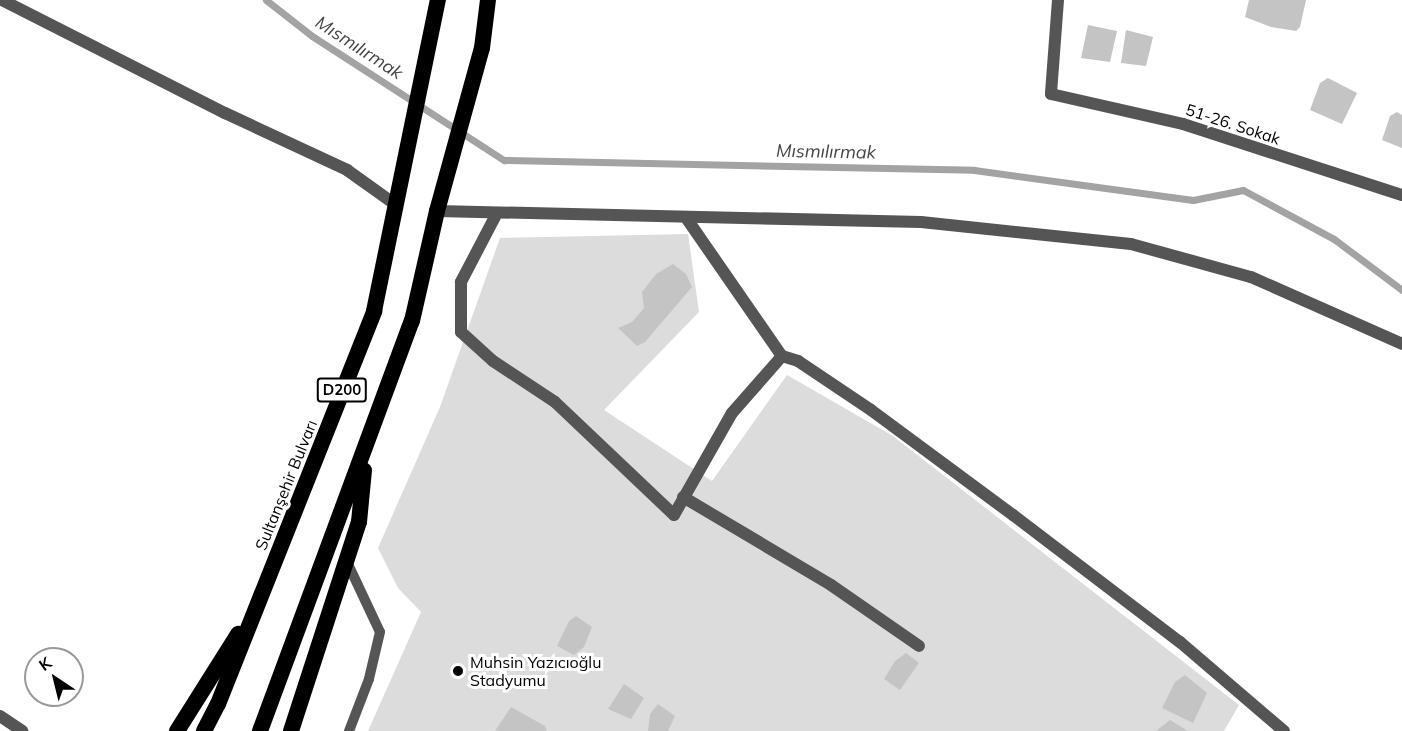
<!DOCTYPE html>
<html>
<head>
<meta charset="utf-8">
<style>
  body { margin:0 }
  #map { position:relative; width:1402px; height:731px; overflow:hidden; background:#fff; font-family:Mulish,sans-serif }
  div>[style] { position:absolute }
  .green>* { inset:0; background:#dcdcdc }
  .stream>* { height:7px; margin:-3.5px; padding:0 3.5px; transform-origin:3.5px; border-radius:3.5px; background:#a3a3a3 }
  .building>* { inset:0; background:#c4c4c4 }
  .service>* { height:10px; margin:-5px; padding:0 5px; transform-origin:5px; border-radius:5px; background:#555 }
  .minor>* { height:12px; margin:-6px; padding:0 6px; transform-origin:6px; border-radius:6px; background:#555 }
  .trunk>* { height:16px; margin:-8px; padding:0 8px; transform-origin:8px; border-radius:8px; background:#000 }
  .dots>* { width:16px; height:16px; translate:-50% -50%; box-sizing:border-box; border:3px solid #fff; border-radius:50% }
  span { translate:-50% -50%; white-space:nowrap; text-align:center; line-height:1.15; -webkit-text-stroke:6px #fff; paint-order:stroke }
  .shield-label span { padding:2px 4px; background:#fff; border:2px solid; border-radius:4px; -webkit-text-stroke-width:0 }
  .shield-label { font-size:15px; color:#000; font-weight:700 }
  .street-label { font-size:16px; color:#000 }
  .poi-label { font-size:16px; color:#000 }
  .left { translate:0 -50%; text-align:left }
  .water-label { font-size:18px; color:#444; font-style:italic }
  .north { position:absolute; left:24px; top:647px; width:60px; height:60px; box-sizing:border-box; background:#fff; border:2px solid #999; border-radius:50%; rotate:325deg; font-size:16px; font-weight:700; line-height:24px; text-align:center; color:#000 }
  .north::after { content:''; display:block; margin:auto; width:21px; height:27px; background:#000; clip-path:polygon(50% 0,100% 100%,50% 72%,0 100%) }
</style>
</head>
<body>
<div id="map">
  <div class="green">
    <i style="clip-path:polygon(688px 234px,699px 312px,604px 410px,712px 481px,787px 375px,893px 436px,1239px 705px,1224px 731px,368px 731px,421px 612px,398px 588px,378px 548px,440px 407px,500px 238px)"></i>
  </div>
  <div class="stream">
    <i style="left:266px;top:0;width:58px;rotate:38deg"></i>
    <i style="left:312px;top:36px;width:229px;rotate:32.9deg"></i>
    <i style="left:504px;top:160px;width:470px;rotate:1.2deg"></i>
    <i style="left:974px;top:170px;width:221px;rotate:7.8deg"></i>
    <i style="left:1193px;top:200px;width:51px;rotate:-11.3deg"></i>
    <i style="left:1243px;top:190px;width:103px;rotate:28.3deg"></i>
    <i style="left:1334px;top:239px;width:85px;rotate:36.9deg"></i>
  </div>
  <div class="building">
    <i style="clip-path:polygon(1249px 0,1306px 0,1300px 27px,1296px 31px,1271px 27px,1245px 17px)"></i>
    <i style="clip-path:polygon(1088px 25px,1117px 31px,1110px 62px,1081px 58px)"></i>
    <i style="clip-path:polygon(1126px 30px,1153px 37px,1146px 66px,1121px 63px)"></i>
    <i style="clip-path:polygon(1328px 78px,1357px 93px,1342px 124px,1310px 110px,1320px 83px)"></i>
    <i style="clip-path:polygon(1397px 112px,1402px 115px,1402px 148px,1382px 140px,1390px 116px)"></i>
    <i style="clip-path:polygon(673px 264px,686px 274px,692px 287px,645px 342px,637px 346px,618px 328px,632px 322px,644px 308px,642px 292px,656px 274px)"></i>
    <i style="clip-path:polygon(576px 616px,592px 627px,584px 647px,574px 655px,557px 646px,569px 621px)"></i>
    <i style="clip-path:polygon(906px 653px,919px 663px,900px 690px,884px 679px,895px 661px)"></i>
    <i style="clip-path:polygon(1185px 675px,1207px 693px,1193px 723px,1162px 708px,1175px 682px)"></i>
    <i style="clip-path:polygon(624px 684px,644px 698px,631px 719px,608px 709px)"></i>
    <i style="clip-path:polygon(658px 704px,675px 716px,668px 731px,648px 731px,650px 714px)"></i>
    <i style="clip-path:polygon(511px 707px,545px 726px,547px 731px,495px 731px)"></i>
    <i style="clip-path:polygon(1170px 720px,1188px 731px,1156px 731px)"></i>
  </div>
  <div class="service">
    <i style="left:347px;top:562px;width:77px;rotate:64.8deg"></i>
    <i style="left:380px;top:632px;width:48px;rotate:103.2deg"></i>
    <i style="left:369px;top:679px;width:56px;rotate:111deg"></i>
  </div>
  <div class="minor">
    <i style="left:2px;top:0;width:250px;rotate:26.9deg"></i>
    <i style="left:225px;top:113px;width:135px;rotate:25deg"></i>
    <i style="left:347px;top:170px;width:60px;rotate:35.5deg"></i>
    <i style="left:1058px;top:0;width:94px;rotate:94.3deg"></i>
    <i style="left:1051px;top:94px;width:135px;rotate:12.8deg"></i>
    <i style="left:1183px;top:124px;width:230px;rotate:18deg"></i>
    <i style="left:437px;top:211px;width:484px;rotate:1.3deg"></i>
    <i style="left:921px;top:222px;width:211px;rotate:6deg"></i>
    <i style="left:1131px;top:244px;width:124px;rotate:15.4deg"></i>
    <i style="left:1251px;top:277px;width:165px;rotate:23.9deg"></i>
    <i style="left:497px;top:213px;width:78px;rotate:117.6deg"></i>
    <i style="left:461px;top:282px;width:50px;rotate:90deg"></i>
    <i style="left:461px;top:332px;width:43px;rotate:42.2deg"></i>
    <i style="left:493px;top:361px;width:74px;rotate:33.5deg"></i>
    <i style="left:555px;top:402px;width:164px;rotate:43.5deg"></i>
    <i style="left:674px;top:515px;width:117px;rotate:-60.4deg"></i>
    <i style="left:732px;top:413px;width:76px;rotate:-48.7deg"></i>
    <i style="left:687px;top:219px;width:167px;rotate:55.3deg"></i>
    <i style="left:782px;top:356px;width:17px;rotate:17deg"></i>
    <i style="left:798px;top:361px;width:88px;rotate:33.9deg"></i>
    <i style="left:871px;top:410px;width:177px;rotate:36.5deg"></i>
    <i style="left:1013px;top:515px;width:210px;rotate:37.3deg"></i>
    <i style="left:1180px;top:642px;width:137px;rotate:40.6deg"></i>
    <i style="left:683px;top:497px;width:172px;rotate:30.7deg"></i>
    <i style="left:831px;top:585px;width:107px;rotate:34.7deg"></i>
    <i style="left:0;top:716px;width:27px;rotate:34deg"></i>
  </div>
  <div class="trunk">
    <i style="left:177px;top:731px;width:115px;rotate:-57.8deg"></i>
    <i style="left:204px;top:731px;width:30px;rotate:-63deg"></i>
    <i style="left:218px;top:704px;width:423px;rotate:-68.3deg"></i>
    <i style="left:374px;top:311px;width:318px;rotate:-78.4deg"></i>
    <i style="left:260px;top:731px;width:437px;rotate:-69.7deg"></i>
    <i style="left:412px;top:321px;width:113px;rotate:-77.2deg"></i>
    <i style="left:437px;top:211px;width:169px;rotate:-74.6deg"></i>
    <i style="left:482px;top:48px;width:48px;rotate:-82.9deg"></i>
    <i style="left:291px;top:731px;width:220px;rotate:-72deg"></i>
    <i style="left:359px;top:522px;width:52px;rotate:-84.5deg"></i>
  </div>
  <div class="dots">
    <i style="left:458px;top:671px;background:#000"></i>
  </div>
  <div class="shield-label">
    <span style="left:342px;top:390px">D200</span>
  </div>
  <div class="street-label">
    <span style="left:1233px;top:124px;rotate:18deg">51-26. Sokak</span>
    <span style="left:286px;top:485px;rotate:-68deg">Sultanşehir Bulvarı</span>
  </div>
  <div class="poi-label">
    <span class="left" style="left:470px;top:671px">Muhsin Yazıcıoğlu<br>Stadyumu</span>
  </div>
  <div class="water-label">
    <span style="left:359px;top:48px;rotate:33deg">Mısmılırmak</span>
    <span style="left:826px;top:152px;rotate:1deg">Mısmılırmak</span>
  </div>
  <div class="north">K</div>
</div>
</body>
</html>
